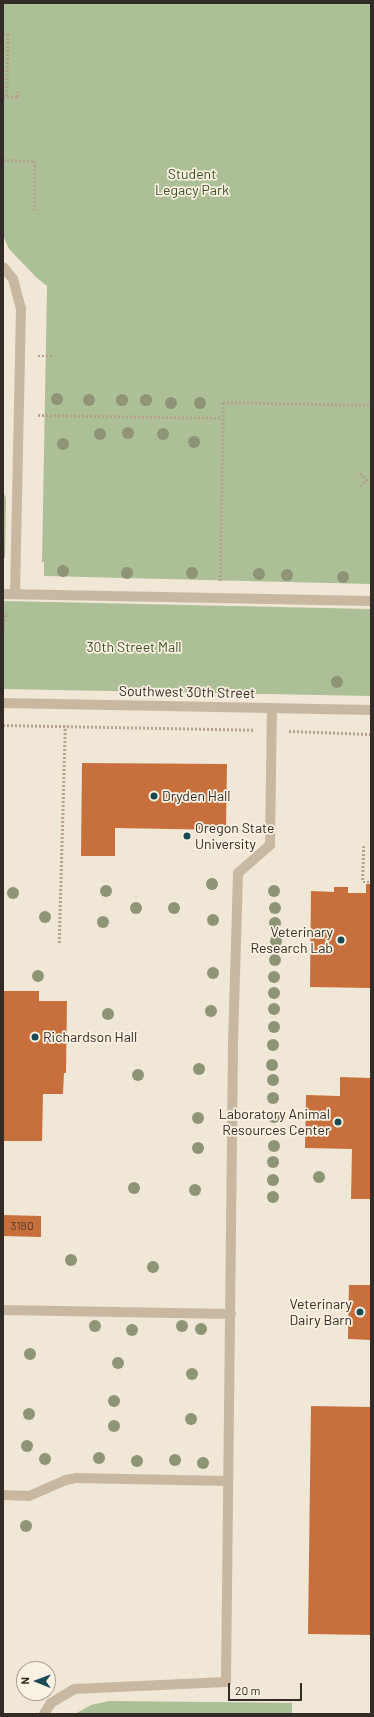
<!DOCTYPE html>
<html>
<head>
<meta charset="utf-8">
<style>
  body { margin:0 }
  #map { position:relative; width:374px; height:1717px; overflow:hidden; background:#f1e7d6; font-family:Barlow,sans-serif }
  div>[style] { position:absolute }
  .green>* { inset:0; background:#adbf96 }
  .building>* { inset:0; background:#c7703e }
  .path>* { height:2.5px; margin-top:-1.25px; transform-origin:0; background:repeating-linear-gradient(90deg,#b4a28d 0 2px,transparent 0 4px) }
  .service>* { height:10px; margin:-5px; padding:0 5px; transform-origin:5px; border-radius:5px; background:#c8b8a2 }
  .tertiary>* { height:10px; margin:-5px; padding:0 5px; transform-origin:5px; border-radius:5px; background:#c8b8a2 }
  .trees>* { width:12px; height:12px; margin:-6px; border-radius:50%; background:#8e9476 }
  .dots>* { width:11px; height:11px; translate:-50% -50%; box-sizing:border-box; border:2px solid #f9f1e2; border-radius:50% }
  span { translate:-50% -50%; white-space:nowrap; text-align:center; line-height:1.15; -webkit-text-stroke:3.5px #f9f1e2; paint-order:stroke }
  .number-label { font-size:12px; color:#583c2b }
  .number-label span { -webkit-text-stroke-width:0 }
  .park-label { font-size:14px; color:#3d5128 }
  .street-label { font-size:14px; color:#332b25 }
  .poi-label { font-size:14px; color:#332b25 }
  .left { translate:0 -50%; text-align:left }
  .right { translate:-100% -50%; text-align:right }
  .frame { position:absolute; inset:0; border:4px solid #332b25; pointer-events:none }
  .north { position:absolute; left:16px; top:1661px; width:40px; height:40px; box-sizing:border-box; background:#f9f1e2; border:1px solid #aaa296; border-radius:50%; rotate:271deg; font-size:11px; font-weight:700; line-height:16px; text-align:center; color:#332b25 }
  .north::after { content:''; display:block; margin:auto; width:14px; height:18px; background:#1a4954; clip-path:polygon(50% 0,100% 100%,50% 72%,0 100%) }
  .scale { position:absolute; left:228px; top:1683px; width:74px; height:18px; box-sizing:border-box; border:2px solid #332b25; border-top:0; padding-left:5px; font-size:12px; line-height:14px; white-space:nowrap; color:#332b25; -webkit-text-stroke:3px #f9f1e2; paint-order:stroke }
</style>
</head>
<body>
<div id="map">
  <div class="green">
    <i style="clip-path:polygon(3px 3px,371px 3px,371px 584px,44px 576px,44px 562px,42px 562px,47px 286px,37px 278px,9px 249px,3px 235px)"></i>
    <i style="clip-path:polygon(3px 491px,6px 498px,5px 558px,3px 558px)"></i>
    <i style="clip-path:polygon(3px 601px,371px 609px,371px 696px,3px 689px)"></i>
    <i style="clip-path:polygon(109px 1701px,292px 1703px,292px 1714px,75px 1714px,91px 1705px)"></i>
  </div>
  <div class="building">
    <i style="clip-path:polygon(82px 763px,227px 764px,226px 830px,115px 828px,115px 856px,81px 856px)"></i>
    <i style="clip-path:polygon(366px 884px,371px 884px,371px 988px,310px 987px,311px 891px,334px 892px,334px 887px,348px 887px,348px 893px,366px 893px)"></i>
    <i style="clip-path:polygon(3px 991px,39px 991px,39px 1001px,67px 1001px,66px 1073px,64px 1073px,63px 1094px,43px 1094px,42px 1141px,3px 1141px)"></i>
    <i style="clip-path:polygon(340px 1077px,371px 1078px,371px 1199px,351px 1199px,352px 1149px,305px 1148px,306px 1095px,340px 1096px)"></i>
    <i style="clip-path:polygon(3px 1215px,41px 1216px,41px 1237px,3px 1236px)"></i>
    <i style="clip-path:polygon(349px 1285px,371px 1285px,371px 1340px,348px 1339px)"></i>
    <i style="clip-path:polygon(311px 1406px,371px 1407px,371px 1635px,308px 1634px)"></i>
  </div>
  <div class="path">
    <i style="left:3px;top:34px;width:5px"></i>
    <i style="left:8px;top:34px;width:62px;rotate:90.9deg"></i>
    <i style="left:3px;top:96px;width:14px;rotate:4deg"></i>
    <i style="left:17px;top:97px;width:6px;rotate:-81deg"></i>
    <i style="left:3px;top:160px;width:32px;rotate:2deg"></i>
    <i style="left:35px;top:161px;width:49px;rotate:90deg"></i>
    <i style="left:38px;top:356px;width:14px"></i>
    <i style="left:38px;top:415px;width:184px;rotate:0.9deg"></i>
    <i style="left:360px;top:473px;width:10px;rotate:45deg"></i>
    <i style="left:360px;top:486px;width:9px;rotate:-41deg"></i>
    <i style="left:367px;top:480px;width:4px"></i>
    <i style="left:220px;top:581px;width:179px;rotate:-89deg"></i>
    <i style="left:223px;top:402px;width:148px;rotate:1.2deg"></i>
    <i style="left:3px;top:629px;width:17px;rotate:-80deg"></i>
    <i style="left:3px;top:725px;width:251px;rotate:1.1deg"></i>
    <i style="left:289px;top:731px;width:82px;rotate:2.1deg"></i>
    <i style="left:364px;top:846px;width:36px;rotate:92deg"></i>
    <i style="left:363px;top:882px;width:8px"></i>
    <i style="left:59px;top:943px;width:217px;rotate:-88.4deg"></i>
  </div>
  <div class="service">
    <i style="left:3px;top:267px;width:16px;rotate:50deg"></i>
    <i style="left:13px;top:279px;width:30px;rotate:75deg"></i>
    <i style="left:21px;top:308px;width:286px;rotate:91.2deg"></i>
    <i style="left:3px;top:1310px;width:228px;rotate:1deg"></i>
    <i style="left:3px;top:1495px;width:26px;rotate:2deg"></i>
    <i style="left:29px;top:1496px;width:40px;rotate:-23.4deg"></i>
    <i style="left:66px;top:1480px;width:10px;rotate:-11deg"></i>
    <i style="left:76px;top:1478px;width:152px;rotate:1.1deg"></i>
    <i style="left:44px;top:1714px;width:13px;rotate:-58deg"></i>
    <i style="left:51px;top:1703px;width:27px;rotate:-31deg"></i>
    <i style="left:74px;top:1689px;width:152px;rotate:-2.6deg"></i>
    <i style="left:226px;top:1682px;width:639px;rotate:-89.37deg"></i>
    <i style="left:233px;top:1043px;width:170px;rotate:-88.3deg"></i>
    <i style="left:238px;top:873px;width:43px;rotate:-41.2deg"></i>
    <i style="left:270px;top:845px;width:137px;rotate:-89.2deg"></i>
  </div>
  <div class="tertiary">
    <i style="left:3px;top:594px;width:368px;rotate:1.1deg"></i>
    <i style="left:3px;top:703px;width:368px;rotate:1.1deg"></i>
  </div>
  <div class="trees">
    <i style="left:57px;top:399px"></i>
    <i style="left:89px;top:400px"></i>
    <i style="left:122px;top:400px"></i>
    <i style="left:146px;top:400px"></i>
    <i style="left:171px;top:403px"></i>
    <i style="left:200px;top:403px"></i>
    <i style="left:128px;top:433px"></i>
    <i style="left:100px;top:434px"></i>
    <i style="left:163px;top:434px"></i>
    <i style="left:194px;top:442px"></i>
    <i style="left:63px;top:444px"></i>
    <i style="left:63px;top:571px"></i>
    <i style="left:127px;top:573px"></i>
    <i style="left:192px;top:573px"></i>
    <i style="left:259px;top:574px"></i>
    <i style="left:287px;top:575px"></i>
    <i style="left:343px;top:577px"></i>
    <i style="left:337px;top:682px"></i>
    <i style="left:212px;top:884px"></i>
    <i style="left:106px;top:891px"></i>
    <i style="left:274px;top:891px"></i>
    <i style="left:13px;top:893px"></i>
    <i style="left:136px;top:908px"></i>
    <i style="left:174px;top:908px"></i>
    <i style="left:275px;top:908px"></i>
    <i style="left:45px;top:917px"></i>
    <i style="left:213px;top:920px"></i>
    <i style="left:103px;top:922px"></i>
    <i style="left:275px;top:923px"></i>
    <i style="left:276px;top:941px"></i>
    <i style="left:275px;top:960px"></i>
    <i style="left:213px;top:973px"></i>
    <i style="left:38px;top:976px"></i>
    <i style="left:274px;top:977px"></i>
    <i style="left:274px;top:993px"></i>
    <i style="left:274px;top:1009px"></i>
    <i style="left:211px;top:1011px"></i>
    <i style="left:108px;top:1014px"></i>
    <i style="left:274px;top:1027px"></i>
    <i style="left:273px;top:1045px"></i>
    <i style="left:272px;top:1065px"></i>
    <i style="left:199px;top:1069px"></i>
    <i style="left:138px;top:1075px"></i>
    <i style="left:273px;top:1080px"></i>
    <i style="left:273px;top:1098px"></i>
    <i style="left:274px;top:1117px"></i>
    <i style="left:198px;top:1118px"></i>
    <i style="left:274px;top:1146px"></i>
    <i style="left:198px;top:1148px"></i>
    <i style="left:273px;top:1162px"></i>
    <i style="left:319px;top:1177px"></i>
    <i style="left:273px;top:1180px"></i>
    <i style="left:134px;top:1188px"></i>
    <i style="left:195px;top:1190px"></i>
    <i style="left:273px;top:1197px"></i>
    <i style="left:71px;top:1260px"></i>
    <i style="left:153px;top:1267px"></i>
    <i style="left:95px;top:1326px"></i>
    <i style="left:182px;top:1326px"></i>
    <i style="left:201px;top:1329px"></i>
    <i style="left:132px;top:1330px"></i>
    <i style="left:30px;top:1354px"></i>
    <i style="left:118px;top:1363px"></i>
    <i style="left:192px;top:1374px"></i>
    <i style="left:114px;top:1401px"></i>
    <i style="left:29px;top:1414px"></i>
    <i style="left:191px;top:1419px"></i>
    <i style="left:114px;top:1426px"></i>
    <i style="left:27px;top:1446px"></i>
    <i style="left:99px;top:1458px"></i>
    <i style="left:45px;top:1459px"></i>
    <i style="left:175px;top:1460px"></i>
    <i style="left:137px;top:1461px"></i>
    <i style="left:203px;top:1463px"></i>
    <i style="left:26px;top:1526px"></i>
  </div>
  <div class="dots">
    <i style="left:154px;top:796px;background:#1a4954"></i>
    <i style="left:187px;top:836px;background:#1a4954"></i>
    <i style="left:341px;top:940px;background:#1a4954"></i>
    <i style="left:35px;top:1037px;background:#1a4954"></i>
    <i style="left:338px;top:1122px;background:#1a4954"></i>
    <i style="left:360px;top:1312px;background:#1a4954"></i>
  </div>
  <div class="number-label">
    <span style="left:22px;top:1226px">3180</span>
  </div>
  <div class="park-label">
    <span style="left:192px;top:182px">Student<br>Legacy Park</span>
    <span style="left:134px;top:647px">30th Street Mall</span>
  </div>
  <div class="street-label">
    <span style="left:187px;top:692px;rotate:1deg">Southwest 30th Street</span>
  </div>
  <div class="poi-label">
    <span class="left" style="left:162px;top:796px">Dryden Hall</span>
    <span class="left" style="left:195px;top:836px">Oregon State<br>University</span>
    <span class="right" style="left:333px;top:940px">Veterinary<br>Research Lab</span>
    <span class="left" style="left:43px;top:1037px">Richardson Hall</span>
    <span class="right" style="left:330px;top:1122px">Laboratory Animal<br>Resources Center</span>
    <span class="right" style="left:352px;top:1312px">Veterinary<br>Dairy Barn</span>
  </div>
  <div class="frame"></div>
  <div class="north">N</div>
  <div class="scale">20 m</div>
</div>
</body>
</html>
